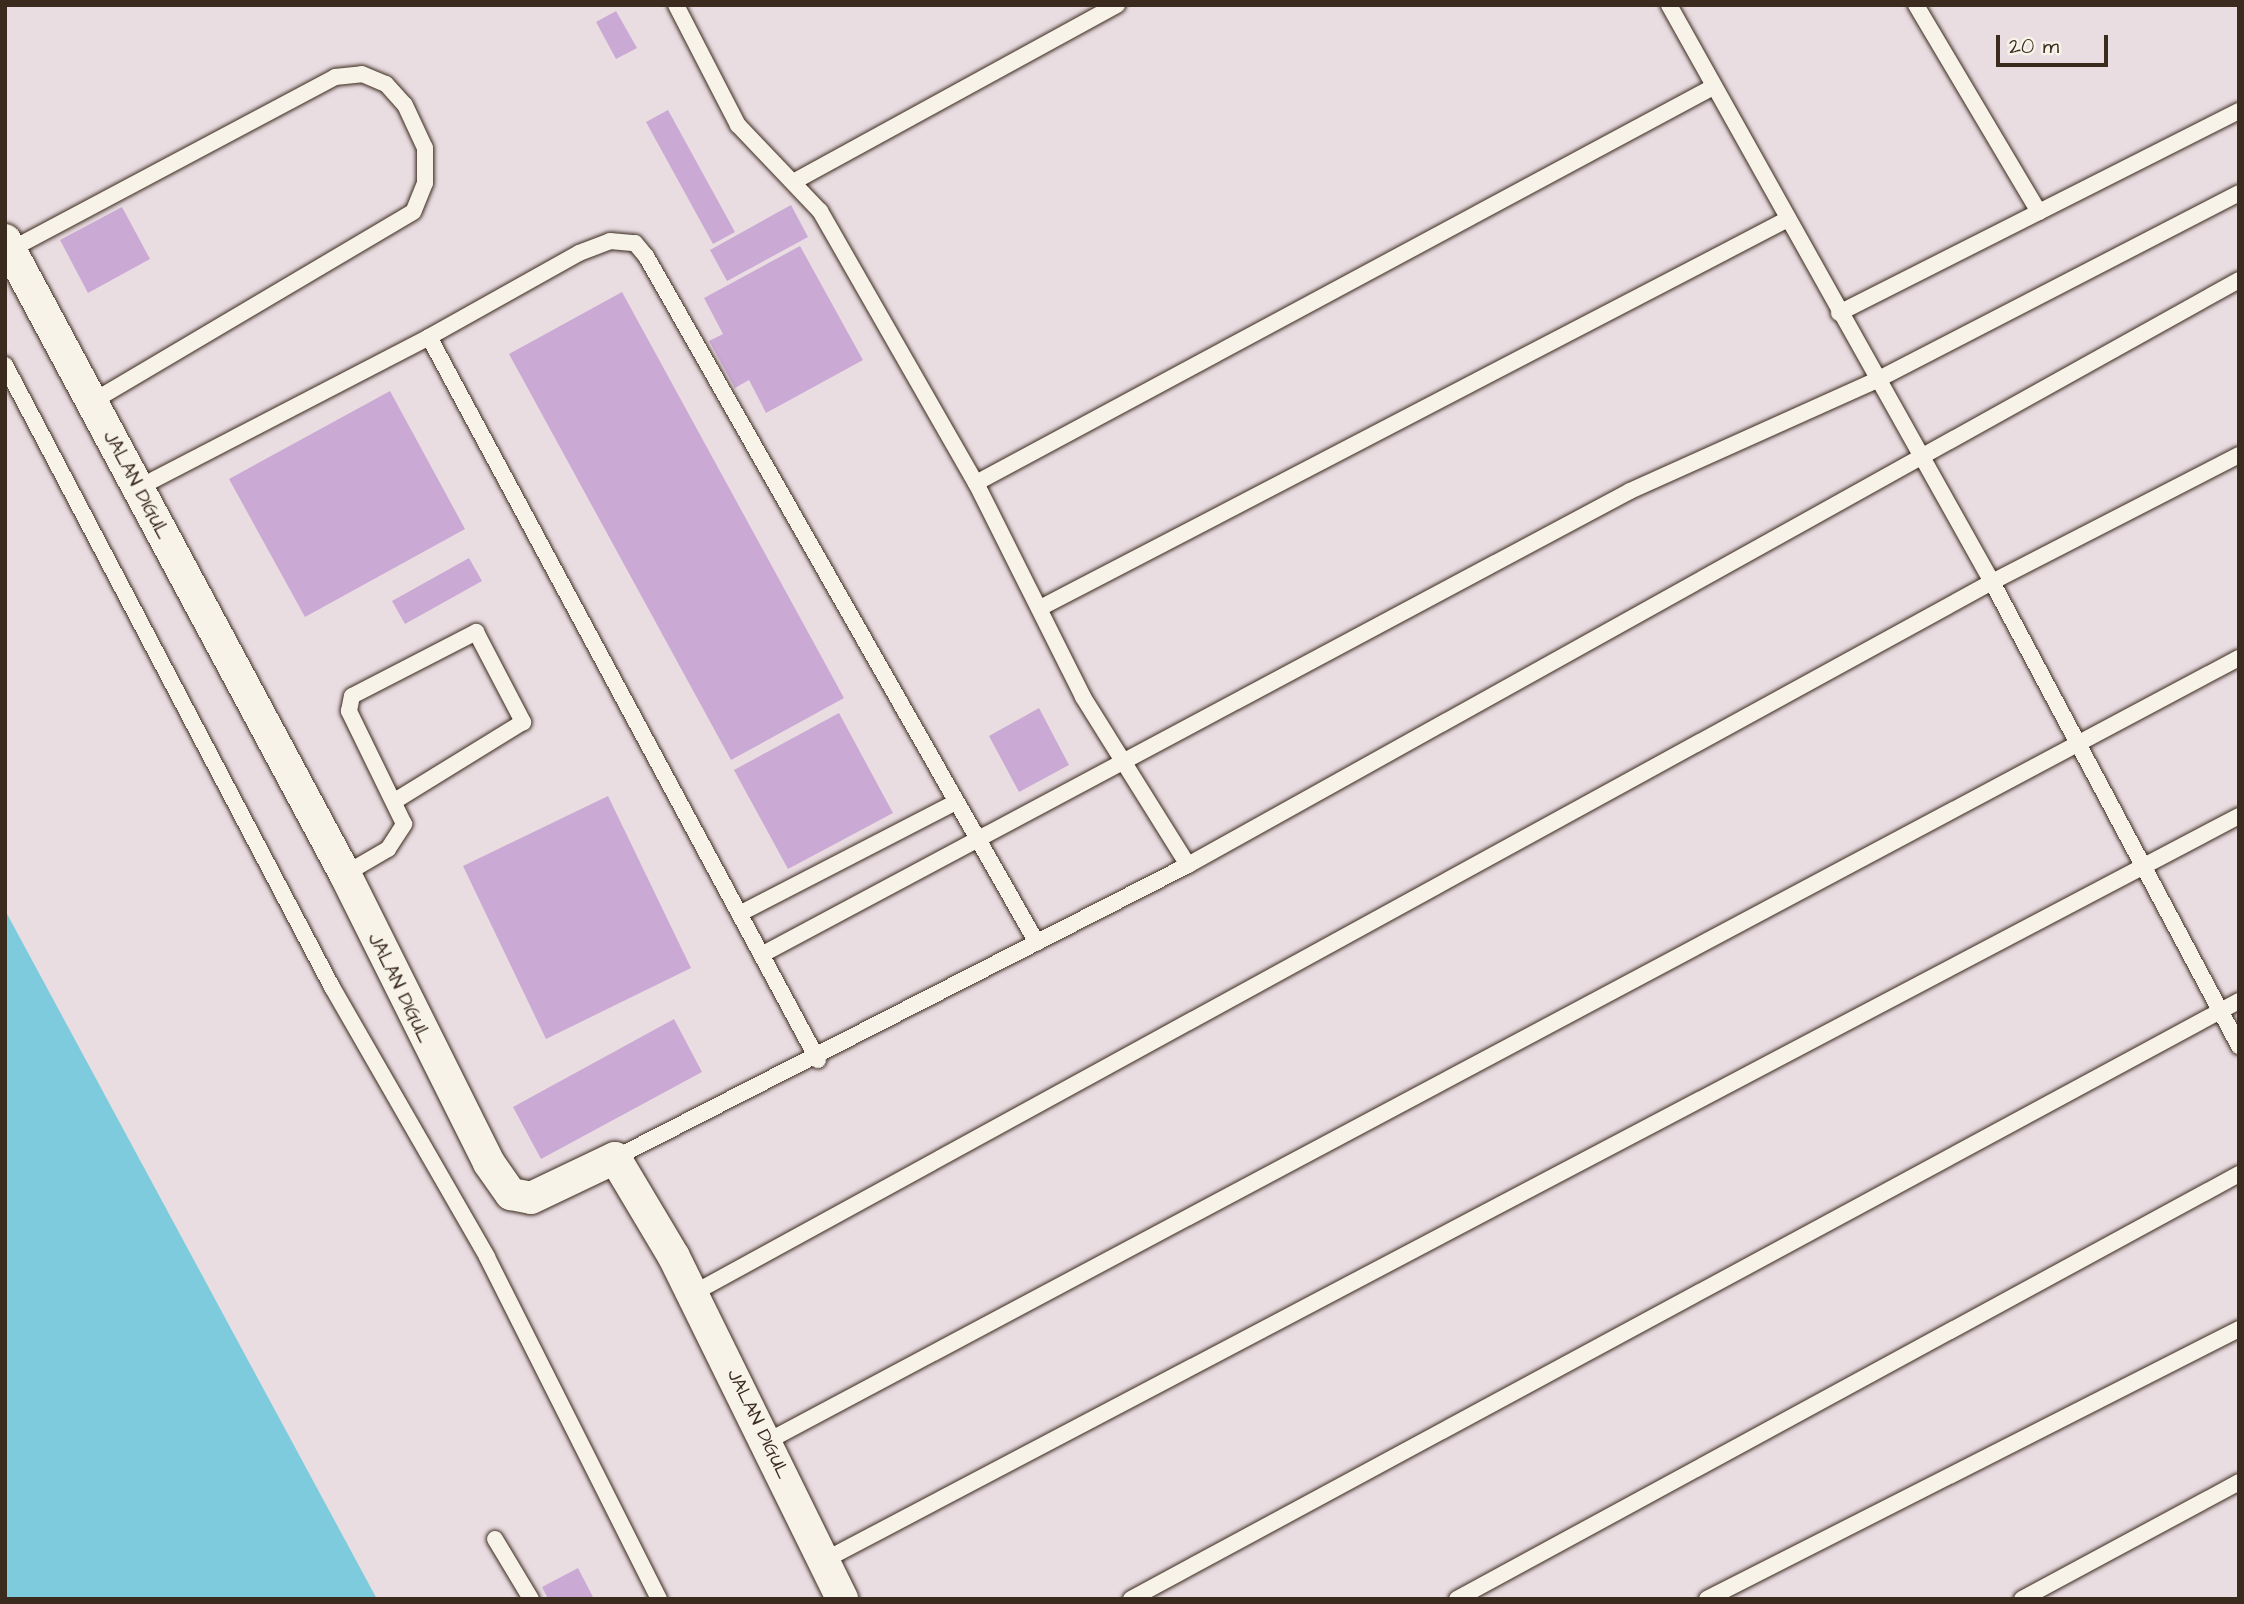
<!DOCTYPE html>
<html>
<head>
<meta charset="utf-8">
<style>
  body { margin:0 }
  #map { position:relative; width:2244px; height:1604px; overflow:hidden; background:#f7f3e8; font-family:"Architects Daughter",sans-serif }
  div>[style] { position:absolute }
  .built>* { inset:0; background:#eadde2 }
  .water>* { inset:0; background:#7fcbde }
  .building>* { inset:0; background:#caaad5 }
  .roads { filter:drop-shadow(0 0 2px #3b2a1e) drop-shadow(0 0 2px #3b2a1e) }
  .service>* { height:16px; margin:-8px; padding:0 8px; transform-origin:8px; border-radius:8px; background:#f7f3e8 }
  .minor>* { height:32px; margin:-16px; padding:0 16px; transform-origin:16px; border-radius:16px; background:#f7f3e8 }
  span { translate:-50% -50%; white-space:nowrap; text-align:center; line-height:1.15; -webkit-text-stroke:5px #f7f3e8; paint-order:stroke }
  .street-label { font-size:19px; color:#3b2a1e }
  .frame { position:absolute; inset:0; border:7px solid #3b2a1e; pointer-events:none }
  .scale { position:absolute; left:1996px; top:35px; width:112px; height:32px; box-sizing:border-box; border:4px solid #3b2a1e; border-top:0; padding-left:9px; font-size:21px; line-height:24px; white-space:nowrap; color:#3b2a1e; -webkit-text-stroke:5px #f7f3e8; paint-order:stroke }
</style>
</head>
<body>
<div id="map">
  <div class="built">
    <i style="clip-path:polygon(5px 5px,2239px 5px,2239px 1599px,377px 1599px,5px 910px)"></i>
  </div>
  <div class="water">
    <i style="clip-path:polygon(5px 910px,377px 1599px,5px 1599px)"></i>
  </div>
  <div class="building">
    <i style="clip-path:polygon(616px 11px,637px 48px,616px 59px,596px 22px)"></i>
    <i style="clip-path:polygon(668px 110px,735px 232px,713px 244px,646px 122px)"></i>
    <i style="clip-path:polygon(791px 205px,808px 237px,727px 281px,710px 250px)"></i>
    <i style="clip-path:polygon(122px 207px,150px 259px,88px 293px,60px 240px)"></i>
    <i style="clip-path:polygon(800px 246px,863px 360px,766px 413px,749px 380px,735px 388px,709px 341px,723px 334px,704px 298px)"></i>
    <i style="clip-path:polygon(622px 292px,844px 698px,731px 760px,509px 354px)"></i>
    <i style="clip-path:polygon(390px 391px,465px 529px,305px 617px,229px 479px)"></i>
    <i style="clip-path:polygon(469px 558px,482px 581px,405px 624px,392px 601px)"></i>
    <i style="clip-path:polygon(1039px 708px,1069px 765px,1019px 792px,989px 736px)"></i>
    <i style="clip-path:polygon(839px 713px,893px 813px,788px 869px,734px 770px)"></i>
    <i style="clip-path:polygon(608px 796px,691px 968px,546px 1039px,463px 866px)"></i>
    <i style="clip-path:polygon(674px 1019px,702px 1072px,541px 1159px,513px 1107px)"></i>
    <i style="clip-path:polygon(578px 1568px,594px 1599px,548px 1599px,542px 1587px)"></i>
  </div>
  <div class="roads">
    <div class="service">
      <i style="left:676px;top:5px;width:135px;rotate:62.7deg"></i>
      <i style="left:738px;top:125px;width:119px;rotate:46.4deg"></i>
      <i style="left:820px;top:211px;width:314px;rotate:60.2deg"></i>
      <i style="left:976px;top:483px;width:239px;rotate:63.4deg"></i>
      <i style="left:1083px;top:697px;width:198px;rotate:58deg"></i>
      <i style="left:1669px;top:5px;width:661px;rotate:60.76deg"></i>
      <i style="left:1992px;top:582px;width:526px;rotate:61.97deg"></i>
      <i style="left:1916px;top:5px;width:241px;rotate:59.3deg"></i>
      <i style="left:797px;top:180px;width:365px;rotate:-28.7deg"></i>
      <i style="left:10px;top:250px;width:368px;rotate:-28deg"></i>
      <i style="left:335px;top:77px;width:27px;rotate:-6deg"></i>
      <i style="left:362px;top:74px;width:26px;rotate:23deg"></i>
      <i style="left:386px;top:84px;width:28px;rotate:48deg"></i>
      <i style="left:405px;top:105px;width:47px;rotate:65.1deg"></i>
      <i style="left:425px;top:148px;width:35px;rotate:90deg"></i>
      <i style="left:425px;top:183px;width:31px;rotate:112deg"></i>
      <i style="left:413px;top:212px;width:373px;rotate:149.4deg"></i>
      <i style="left:1839px;top:313px;width:448px;rotate:-26.8deg"></i>
      <i style="left:5px;top:365px;width:703px;rotate:62.27deg"></i>
      <i style="left:332px;top:987px;width:311px;rotate:60.1deg"></i>
      <i style="left:487px;top:1257px;width:383px;rotate:63.3deg"></i>
      <i style="left:976px;top:483px;width:837px;rotate:-28.25deg"></i>
      <i style="left:138px;top:488px;width:328px;rotate:-27.4deg"></i>
      <i style="left:1042px;top:607px;width:841px;rotate:-27.48deg"></i>
      <i style="left:345px;top:874px;width:50px;rotate:-30.2deg"></i>
      <i style="left:388px;top:849px;width:30px;rotate:-57deg"></i>
      <i style="left:404px;top:824px;width:126px;rotate:-116deg"></i>
      <i style="left:349px;top:711px;width:15px;rotate:-79deg"></i>
      <i style="left:352px;top:696px;width:140px;rotate:-27.3deg"></i>
      <i style="left:476px;top:632px;width:102px;rotate:62.4deg"></i>
      <i style="left:523px;top:722px;width:149px;rotate:148.4deg"></i>
      <i style="left:741px;top:913px;width:242px;rotate:-27.3deg"></i>
      <i style="left:763px;top:954px;width:983px;rotate:-28.1deg"></i>
      <i style="left:1630px;top:491px;width:271px;rotate:-24.2deg"></i>
      <i style="left:1877px;top:380px;width:407px;rotate:-27.3deg"></i>
      <i style="left:818px;top:1060px;width:821px;rotate:-118.28deg"></i>
      <i style="left:429px;top:337px;width:172px;rotate:-29.2deg"></i>
      <i style="left:579px;top:253px;width:33px;rotate:-21deg"></i>
      <i style="left:610px;top:241px;width:25px;rotate:5deg"></i>
      <i style="left:635px;top:243px;width:17px;rotate:50deg"></i>
      <i style="left:646px;top:256px;width:790px;rotate:60.35deg"></i>
      <i style="left:615px;top:1158px;width:644px;rotate:-27.08deg"></i>
      <i style="left:1188px;top:865px;width:1203px;rotate:-29.1deg"></i>
      <i style="left:692px;top:1294px;width:1482px;rotate:-28.71deg"></i>
      <i style="left:1992px;top:582px;width:278px;rotate:-27.2deg"></i>
      <i style="left:768px;top:1441px;width:1666px;rotate:-28.03deg"></i>
      <i style="left:495px;top:1539px;width:70px;rotate:59deg"></i>
      <i style="left:823px;top:1561px;width:1600px;rotate:-27.75deg"></i>
      <i style="left:1131px;top:1599px;width:1259px;rotate:-28.36deg"></i>
      <i style="left:1457px;top:1599px;width:890px;rotate:-28.52deg"></i>
      <i style="left:1707px;top:1599px;width:597px;rotate:-26.91deg"></i>
      <i style="left:2022px;top:1599px;width:247px;rotate:-28.3deg"></i>
    </div>
    <div class="minor">
      <i style="left:5px;top:240px;width:719px;rotate:61.8deg"></i>
      <i style="left:345px;top:874px;width:323px;rotate:63.5deg"></i>
      <i style="left:489px;top:1163px;width:38px;rotate:55deg"></i>
      <i style="left:511px;top:1194px;width:20px;rotate:11deg"></i>
      <i style="left:531px;top:1198px;width:93px;rotate:-25.5deg"></i>
      <i style="left:615px;top:1158px;width:115px;rotate:59.2deg"></i>
      <i style="left:674px;top:1257px;width:381px;rotate:63.8deg"></i>
    </div>
  </div>
  <div class="street-label">
    <span style="left:136px;top:485px;rotate:62deg">JALAN DIGUL</span>
    <span style="left:399px;top:988px;rotate:64deg">JALAN DIGUL</span>
    <span style="left:758px;top:1424px;rotate:64deg">JALAN DIGUL</span>
  </div>
  <div class="frame"></div>
  <div class="scale">20 m</div>
</div>
</body>
</html>
